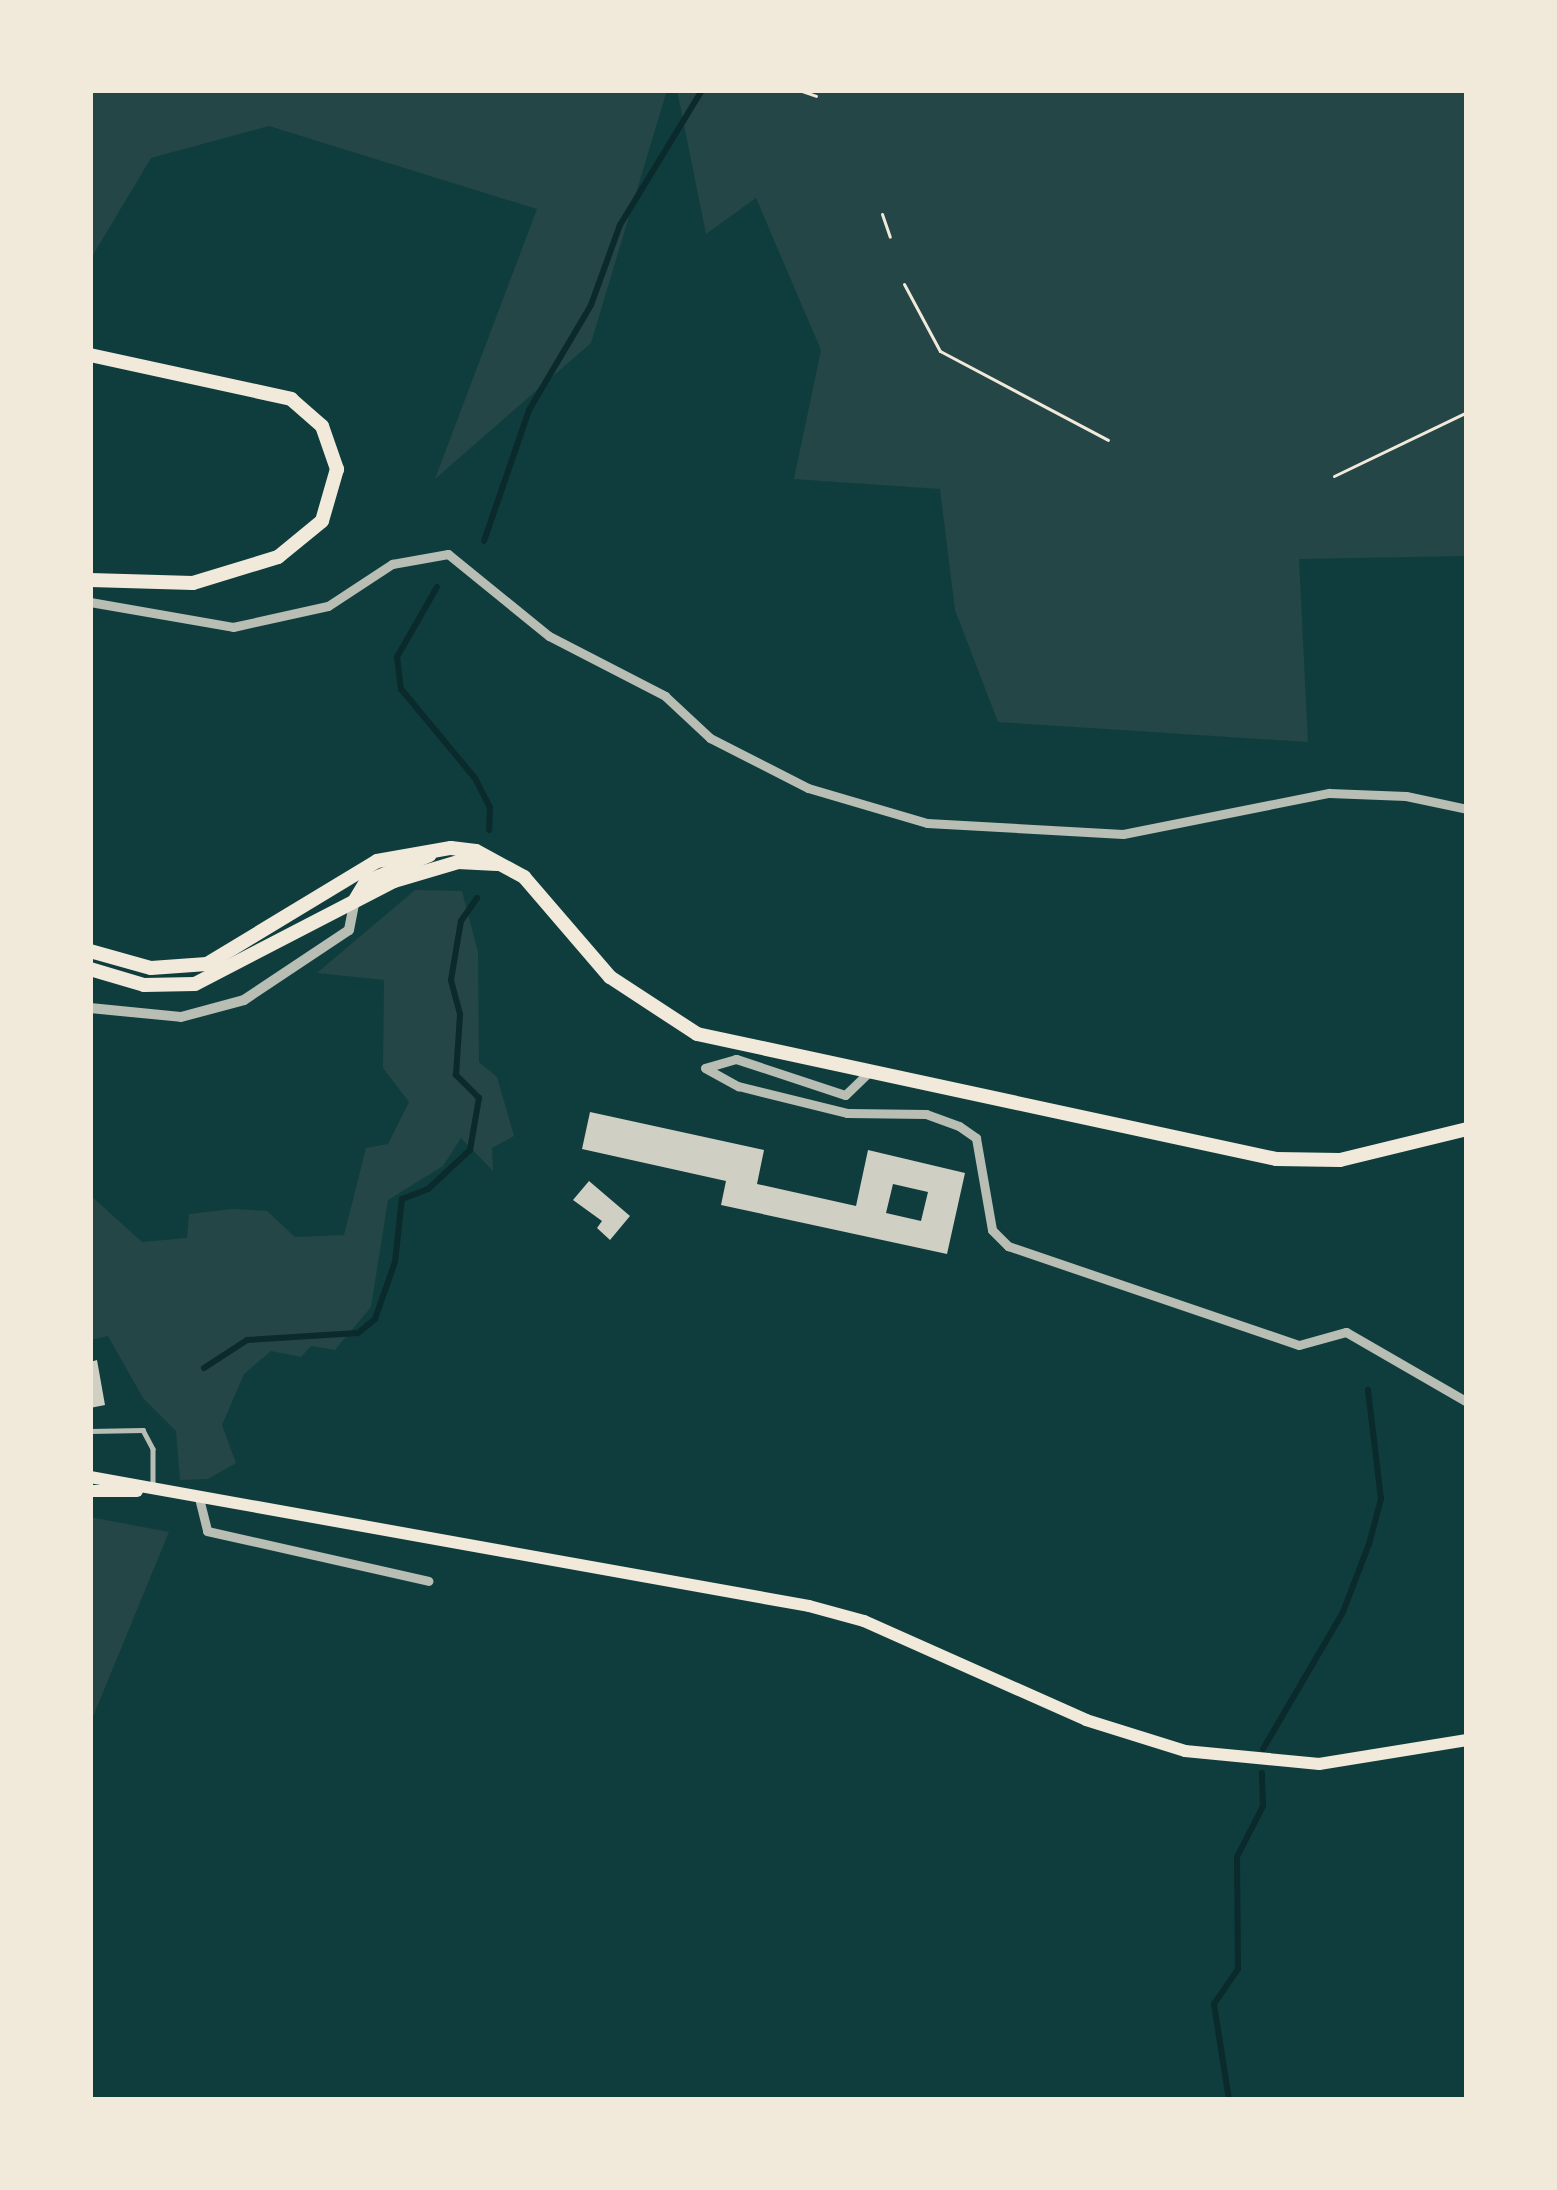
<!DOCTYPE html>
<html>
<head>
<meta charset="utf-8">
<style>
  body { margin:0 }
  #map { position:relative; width:1557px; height:2190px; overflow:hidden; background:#0f3d3e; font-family:Raleway,sans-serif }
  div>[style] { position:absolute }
  .green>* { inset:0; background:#244646 }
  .stream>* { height:6px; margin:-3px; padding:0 3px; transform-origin:3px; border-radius:3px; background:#0a2a2b }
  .building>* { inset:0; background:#cfcfc3 }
  .path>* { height:3px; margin:-1.5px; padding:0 1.5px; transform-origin:1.5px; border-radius:1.5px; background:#f1e9da }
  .service>* { height:4.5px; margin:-2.25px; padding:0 2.25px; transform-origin:2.25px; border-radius:2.25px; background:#b8beb3 }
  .minor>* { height:9px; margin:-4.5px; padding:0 4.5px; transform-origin:4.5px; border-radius:4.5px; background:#b8beb3 }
  .tertiary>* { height:10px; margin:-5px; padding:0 5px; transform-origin:5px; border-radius:5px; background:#b8beb3 }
  .secondary>* { height:12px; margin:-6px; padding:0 6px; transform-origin:6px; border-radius:6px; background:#f1e9da }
  .primary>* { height:14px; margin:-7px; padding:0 7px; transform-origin:7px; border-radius:7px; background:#f1e9da }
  span { translate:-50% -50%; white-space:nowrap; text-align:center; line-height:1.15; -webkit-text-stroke:12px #f1e9da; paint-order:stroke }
  .frame { position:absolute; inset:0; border:93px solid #f1e9da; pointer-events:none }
</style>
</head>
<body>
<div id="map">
  <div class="green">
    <i style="clip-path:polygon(90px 90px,667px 90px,591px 343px,435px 479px,537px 209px,269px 126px,151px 158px,90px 260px)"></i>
    <i style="clip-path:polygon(677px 90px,1467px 90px,1467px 556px,1299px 559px,1308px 742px,998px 722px,955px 610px,940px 489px,794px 479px,821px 350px,756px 198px,706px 234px)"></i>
    <i style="clip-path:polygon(415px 890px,462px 891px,478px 952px,479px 1062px,497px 1077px,514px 1136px,492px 1148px,493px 1171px,461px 1138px,443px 1166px,388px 1200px,371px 1307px,335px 1350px,311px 1346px,301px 1357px,271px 1351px,244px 1374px,222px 1425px,236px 1463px,208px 1479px,180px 1480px,176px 1431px,143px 1398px,108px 1336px,90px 1340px,90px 1195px,142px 1242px,187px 1238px,189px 1214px,232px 1209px,267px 1211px,295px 1237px,344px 1235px,366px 1148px,388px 1144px,409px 1102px,383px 1068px,384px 980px,317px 973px)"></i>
    <i style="clip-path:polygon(90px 1517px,169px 1532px,90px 1724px)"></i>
  </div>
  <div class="stream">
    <i style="left:484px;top:541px;width:139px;rotate:-71deg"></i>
    <i style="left:529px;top:410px;width:122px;rotate:-59.4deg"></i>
    <i style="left:591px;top:305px;width:85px;rotate:-70.1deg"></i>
    <i style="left:620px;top:225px;width:158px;rotate:-58.7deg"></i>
    <i style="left:437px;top:587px;width:81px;rotate:119.7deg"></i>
    <i style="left:397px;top:657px;width:32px;rotate:83deg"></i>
    <i style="left:401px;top:689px;width:116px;rotate:50.3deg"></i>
    <i style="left:475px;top:778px;width:33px;rotate:63deg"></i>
    <i style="left:490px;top:807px;width:23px;rotate:92deg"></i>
    <i style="left:204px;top:1368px;width:51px;rotate:-33.1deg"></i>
    <i style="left:247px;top:1340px;width:111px;rotate:-3.6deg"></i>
    <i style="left:358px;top:1333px;width:22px;rotate:-39deg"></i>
    <i style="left:375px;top:1319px;width:60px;rotate:-70.7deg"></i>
    <i style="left:395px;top:1262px;width:63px;rotate:-83.7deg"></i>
    <i style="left:402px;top:1199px;width:28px;rotate:-21deg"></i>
    <i style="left:428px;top:1189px;width:57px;rotate:-42.9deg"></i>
    <i style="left:470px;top:1150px;width:53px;rotate:-80.2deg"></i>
    <i style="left:479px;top:1098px;width:33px;rotate:-135deg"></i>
    <i style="left:456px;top:1075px;width:61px;rotate:-86.2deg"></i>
    <i style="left:460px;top:1014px;width:35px;rotate:-105deg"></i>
    <i style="left:451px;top:980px;width:60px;rotate:-80.4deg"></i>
    <i style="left:461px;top:921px;width:28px;rotate:-55deg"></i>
    <i style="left:1263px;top:1749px;width:159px;rotate:-59.7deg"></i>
    <i style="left:1343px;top:1612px;width:73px;rotate:-69.1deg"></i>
    <i style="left:1369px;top:1544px;width:47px;rotate:-75.1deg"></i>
    <i style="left:1381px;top:1499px;width:110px;rotate:-96.8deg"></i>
    <i style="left:1229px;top:2100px;width:97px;rotate:-98.9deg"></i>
    <i style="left:1214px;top:2004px;width:42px;rotate:-55.6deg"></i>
    <i style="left:1238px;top:1969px;width:112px;rotate:-90.5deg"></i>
    <i style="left:1237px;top:1857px;width:57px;rotate:-63deg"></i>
    <i style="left:1263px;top:1806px;width:33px;rotate:-92deg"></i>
  </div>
  <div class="building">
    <i style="clip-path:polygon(evenodd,590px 1112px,764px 1150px,757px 1184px,856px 1206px,868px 1150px,965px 1173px,947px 1254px,721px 1205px,726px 1181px,582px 1149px,590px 1112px,893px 1184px,928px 1192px,921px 1221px,886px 1213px,893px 1184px)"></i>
    <i style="clip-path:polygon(589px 1181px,630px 1216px,610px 1240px,597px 1228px,602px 1221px,573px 1200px)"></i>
    <i style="clip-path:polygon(97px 1360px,105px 1405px,90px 1408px,90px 1362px)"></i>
  </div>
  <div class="path">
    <i style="left:799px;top:90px;width:18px;rotate:19deg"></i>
    <i style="left:882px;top:214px;width:24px;rotate:71deg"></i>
    <i style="left:904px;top:284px;width:76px;rotate:61.8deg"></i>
    <i style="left:940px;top:351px;width:190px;rotate:27.9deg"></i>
    <i style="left:1334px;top:476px;width:148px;rotate:-25.7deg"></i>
  </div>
  <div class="service">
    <i style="left:90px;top:1431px;width:53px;rotate:-1.1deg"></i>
    <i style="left:143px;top:1430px;width:21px;rotate:62deg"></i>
    <i style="left:153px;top:1449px;width:36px;rotate:90deg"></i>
  </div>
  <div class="minor">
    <i style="left:90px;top:602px;width:145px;rotate:9.9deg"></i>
    <i style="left:233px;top:627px;width:97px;rotate:-12.5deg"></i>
    <i style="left:328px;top:606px;width:77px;rotate:-33.3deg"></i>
    <i style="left:392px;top:564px;width:57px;rotate:-10.1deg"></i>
    <i style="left:448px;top:554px;width:130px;rotate:39.1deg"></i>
    <i style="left:549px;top:636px;width:131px;rotate:27.3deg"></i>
    <i style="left:665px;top:696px;width:62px;rotate:43deg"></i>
    <i style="left:710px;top:738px;width:110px;rotate:27deg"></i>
    <i style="left:808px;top:788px;width:124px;rotate:16.4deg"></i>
    <i style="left:927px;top:823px;width:196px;rotate:3.2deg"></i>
    <i style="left:1123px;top:834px;width:210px;rotate:-11.3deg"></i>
    <i style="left:1329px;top:793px;width:77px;rotate:2.2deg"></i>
    <i style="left:1406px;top:796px;width:62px;rotate:12deg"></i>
    <i style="left:869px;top:1072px;width:33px;rotate:136deg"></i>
    <i style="left:845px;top:1095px;width:115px;rotate:-161.7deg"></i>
    <i style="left:736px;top:1059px;width:32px;rotate:164deg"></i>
    <i style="left:705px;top:1068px;width:38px;rotate:29deg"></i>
    <i style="left:738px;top:1086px;width:112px;rotate:13.9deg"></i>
    <i style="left:847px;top:1113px;width:79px;rotate:0.7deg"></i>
    <i style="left:926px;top:1114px;width:35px;rotate:20deg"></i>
    <i style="left:959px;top:1126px;width:21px;rotate:35deg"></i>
    <i style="left:976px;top:1138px;width:93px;rotate:80.1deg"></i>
    <i style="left:992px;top:1230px;width:23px;rotate:45deg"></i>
    <i style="left:1008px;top:1246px;width:307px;rotate:18.8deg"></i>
    <i style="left:1299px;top:1345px;width:49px;rotate:-15.5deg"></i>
    <i style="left:1346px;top:1332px;width:140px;rotate:30deg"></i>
    <i style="left:199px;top:1498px;width:34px;rotate:76deg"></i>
    <i style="left:207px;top:1531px;width:227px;rotate:12.7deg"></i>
  </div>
  <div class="tertiary">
    <i style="left:90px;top:1008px;width:91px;rotate:5.6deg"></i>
    <i style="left:181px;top:1017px;width:65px;rotate:-15.1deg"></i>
    <i style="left:244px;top:1000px;width:126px;rotate:-33.7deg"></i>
    <i style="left:349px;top:930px;width:31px;rotate:-79deg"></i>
  </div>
  <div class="secondary">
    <i style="left:90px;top:1477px;width:730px;rotate:10.17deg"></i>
    <i style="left:809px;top:1606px;width:57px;rotate:15.3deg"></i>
    <i style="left:864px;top:1621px;width:243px;rotate:24deg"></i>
    <i style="left:1086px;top:1720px;width:104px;rotate:17.4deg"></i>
    <i style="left:1185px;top:1751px;width:135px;rotate:5.5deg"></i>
    <i style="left:1319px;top:1764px;width:150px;rotate:-9.2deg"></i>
    <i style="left:90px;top:1491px;width:47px"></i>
  </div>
  <div class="primary">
    <i style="left:90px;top:355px;width:206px;rotate:12.3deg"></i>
    <i style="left:291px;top:399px;width:41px;rotate:41.1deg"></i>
    <i style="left:322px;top:426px;width:46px;rotate:70.8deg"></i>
    <i style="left:337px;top:469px;width:54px;rotate:106.1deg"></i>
    <i style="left:322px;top:521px;width:57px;rotate:140.7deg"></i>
    <i style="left:278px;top:557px;width:89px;rotate:163deg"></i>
    <i style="left:193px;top:583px;width:103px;rotate:-178.3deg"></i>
    <i style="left:355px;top:900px;width:21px;rotate:-59deg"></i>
    <i style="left:366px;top:882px;width:69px;rotate:-22.9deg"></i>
    <i style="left:90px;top:951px;width:63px;rotate:15.6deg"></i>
    <i style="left:151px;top:968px;width:56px;rotate:-4.1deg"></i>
    <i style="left:207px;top:964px;width:199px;rotate:-31.2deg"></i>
    <i style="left:377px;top:861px;width:75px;rotate:-10deg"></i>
    <i style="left:451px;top:848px;width:25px;rotate:7deg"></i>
    <i style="left:476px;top:851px;width:55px;rotate:28.4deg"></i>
    <i style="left:524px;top:877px;width:132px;rotate:49.3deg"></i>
    <i style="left:610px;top:977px;width:104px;rotate:33.2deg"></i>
    <i style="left:697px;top:1034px;width:592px;rotate:12.18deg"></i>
    <i style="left:1276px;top:1159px;width:64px;rotate:0.9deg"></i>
    <i style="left:1340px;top:1160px;width:131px;rotate:-13.7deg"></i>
    <i style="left:90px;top:969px;width:56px;rotate:16.5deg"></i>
    <i style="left:144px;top:985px;width:51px;rotate:-1.1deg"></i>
    <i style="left:195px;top:984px;width:224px;rotate:-27.4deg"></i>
    <i style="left:394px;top:881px;width:67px;rotate:-16.5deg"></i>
    <i style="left:458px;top:862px;width:39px;rotate:3deg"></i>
  </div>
  <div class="frame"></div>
</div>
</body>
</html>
